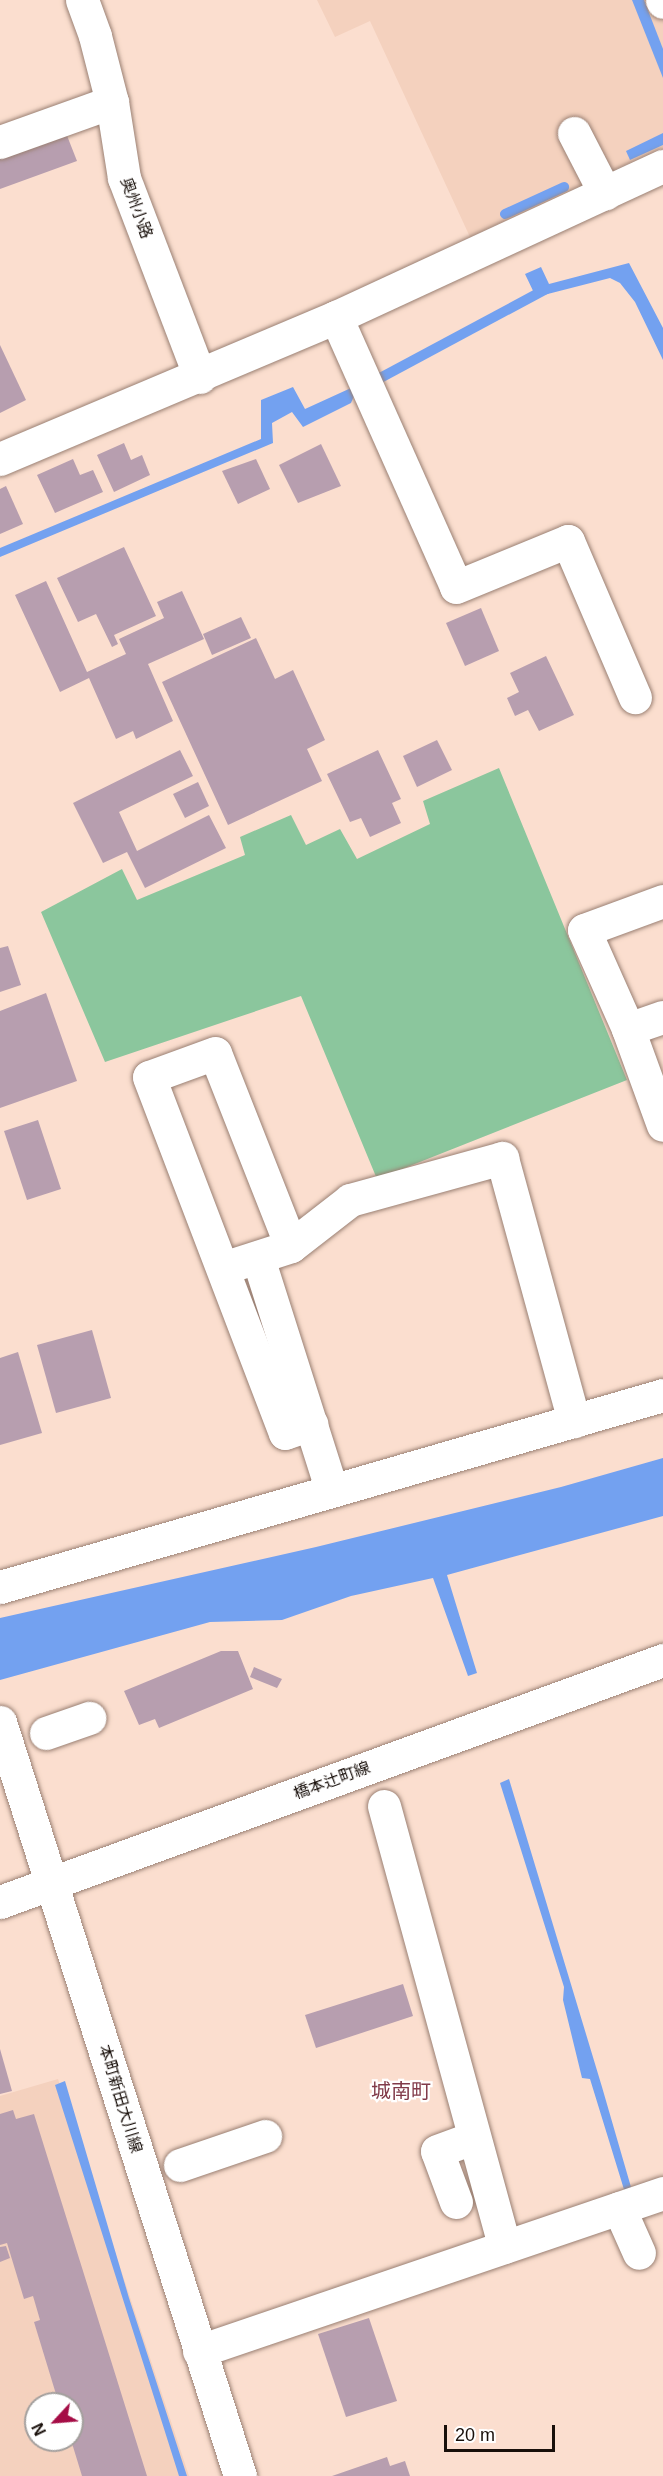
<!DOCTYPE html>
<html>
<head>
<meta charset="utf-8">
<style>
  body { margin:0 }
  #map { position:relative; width:663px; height:2476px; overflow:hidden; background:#fbdecf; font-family:Arial,"Noto Sans JP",sans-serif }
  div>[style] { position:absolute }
  .built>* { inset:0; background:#f4d1be }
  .green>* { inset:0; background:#8bc69d }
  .water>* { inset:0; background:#73a1f0 }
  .stream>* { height:10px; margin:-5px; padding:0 5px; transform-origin:5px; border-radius:5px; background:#73a1f0 }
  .building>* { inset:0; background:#b79eaf }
  .roads { filter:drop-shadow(0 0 2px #9a8073) drop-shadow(0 0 2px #9a8073) }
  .minor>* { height:33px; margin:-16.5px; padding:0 16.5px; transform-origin:16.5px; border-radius:16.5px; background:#fff }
  .major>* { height:33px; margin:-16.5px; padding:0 16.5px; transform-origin:16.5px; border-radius:16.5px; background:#fff }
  span { translate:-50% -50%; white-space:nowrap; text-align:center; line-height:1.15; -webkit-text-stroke:4.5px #fff; paint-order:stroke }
  .street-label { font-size:16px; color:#180f0a }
  .quarter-label { font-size:20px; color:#813a49 }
  .north { position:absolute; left:24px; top:2392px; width:60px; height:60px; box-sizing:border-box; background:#fff; border:2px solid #a39f9d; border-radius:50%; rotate:244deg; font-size:16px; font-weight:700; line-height:24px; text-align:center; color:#180f0a }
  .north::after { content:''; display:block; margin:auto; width:21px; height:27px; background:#a50d46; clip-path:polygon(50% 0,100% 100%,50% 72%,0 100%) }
  .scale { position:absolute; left:444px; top:2425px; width:111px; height:27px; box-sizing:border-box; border:3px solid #180f0a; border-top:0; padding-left:8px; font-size:18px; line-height:21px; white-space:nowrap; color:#180f0a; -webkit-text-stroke:4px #fff; paint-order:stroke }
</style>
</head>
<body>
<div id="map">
  <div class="built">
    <i style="clip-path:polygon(317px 0,663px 0,663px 147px,470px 237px,370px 21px,335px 37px)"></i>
    <i style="clip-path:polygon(evenodd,58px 2079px,189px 2476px,0 2476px,0 2096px,58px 2079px,36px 2404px,72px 2404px,72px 2440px,36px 2440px,36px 2404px)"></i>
  </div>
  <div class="green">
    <i style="clip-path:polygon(499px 768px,627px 1080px,377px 1179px,301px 996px,105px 1062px,41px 912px,122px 869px,137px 900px,245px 855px,240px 837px,291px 815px,306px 845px,340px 829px,357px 859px,430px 824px,423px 801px)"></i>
  </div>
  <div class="water">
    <i style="clip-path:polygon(632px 0,644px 0,663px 49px,663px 78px)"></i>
    <i style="clip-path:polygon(663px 133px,663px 145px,630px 160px,626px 151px)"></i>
    <i style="clip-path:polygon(629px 263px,663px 328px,663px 360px,635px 302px,620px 283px,610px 278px,536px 297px,525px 274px,541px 267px,549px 284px)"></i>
    <i style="clip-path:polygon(293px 387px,305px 409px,351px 388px,354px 396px,351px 403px,303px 427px,292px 412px,272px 423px,273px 443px,0 557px,0 548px,261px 439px,261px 400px)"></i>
    <i style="clip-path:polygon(663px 1458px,663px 1516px,447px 1575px,477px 1673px,468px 1676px,433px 1578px,351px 1596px,282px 1620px,210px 1622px,0 1680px,0 1618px,316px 1547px,561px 1487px)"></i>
    <i style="clip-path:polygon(509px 1779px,602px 2087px,633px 2194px,626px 2196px,590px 2079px,582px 2078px,563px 2000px,564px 1987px,500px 1783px)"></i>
    <i style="clip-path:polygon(65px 2081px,129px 2298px,187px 2476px,179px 2476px,55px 2085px)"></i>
  </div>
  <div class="stream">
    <i style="left:505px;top:214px;width:65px;rotate:-24.6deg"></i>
    <i style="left:369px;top:384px;width:201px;rotate:-28.2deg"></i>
  </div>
  <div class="building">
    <i style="clip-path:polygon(64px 128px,77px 161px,0 189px,0 151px)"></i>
    <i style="clip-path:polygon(0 345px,26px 400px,0 413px)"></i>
    <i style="clip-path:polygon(124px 443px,131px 460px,142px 455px,150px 475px,114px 492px,97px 455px)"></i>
    <i style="clip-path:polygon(321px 444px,341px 486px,298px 503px,279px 465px)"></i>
    <i style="clip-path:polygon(73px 459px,80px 475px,93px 470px,103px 492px,55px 513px,37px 475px)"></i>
    <i style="clip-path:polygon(256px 459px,270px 489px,238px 504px,222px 471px)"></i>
    <i style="clip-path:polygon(6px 486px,23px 524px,0 534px,0 489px)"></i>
    <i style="clip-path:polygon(124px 547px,156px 616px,114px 635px,118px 644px,112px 647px,96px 614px,78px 622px,57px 578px)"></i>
    <i style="clip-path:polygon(46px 581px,87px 672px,126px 654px,119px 639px,164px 618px,157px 602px,182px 591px,204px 639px,148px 664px,173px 721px,136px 739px,133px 731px,116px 739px,89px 678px,60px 692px,15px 595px)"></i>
    <i style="clip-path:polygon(481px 608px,499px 651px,465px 666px,446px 623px)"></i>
    <i style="clip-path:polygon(241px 617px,251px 638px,212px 655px,203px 634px)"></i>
    <i style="clip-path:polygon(256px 638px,275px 679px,293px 670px,325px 740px,307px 749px,322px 781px,228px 825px,162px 682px)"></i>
    <i style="clip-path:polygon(546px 656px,574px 715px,539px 731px,528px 710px,515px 716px,507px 698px,519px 692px,510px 673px)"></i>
    <i style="clip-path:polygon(437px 740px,452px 770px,417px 787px,403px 756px)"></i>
    <i style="clip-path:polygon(180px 750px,193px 776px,119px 812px,137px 851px,209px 815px,226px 848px,145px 888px,127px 852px,103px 863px,73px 803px)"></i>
    <i style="clip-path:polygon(378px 750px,401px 799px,392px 803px,401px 823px,370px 837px,361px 818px,350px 822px,327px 774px)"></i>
    <i style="clip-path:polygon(198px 782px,209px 806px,185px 818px,173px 794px)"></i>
    <i style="clip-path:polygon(8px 946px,21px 985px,0 992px,0 948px)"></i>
    <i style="clip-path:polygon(46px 993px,77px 1081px,0 1108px,0 1011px)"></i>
    <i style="clip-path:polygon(38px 1120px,61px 1189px,27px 1200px,4px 1131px)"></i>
    <i style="clip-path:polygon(92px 1330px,111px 1398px,56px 1413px,37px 1345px)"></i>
    <i style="clip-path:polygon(18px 1352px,42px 1433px,0 1445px,0 1358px)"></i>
    <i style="clip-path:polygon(221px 1651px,238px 1651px,253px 1689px,159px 1728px,155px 1719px,139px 1725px,124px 1691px)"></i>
    <i style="clip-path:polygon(254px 1667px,282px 1679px,277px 1688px,250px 1677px)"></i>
    <i style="clip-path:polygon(403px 1984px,413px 2016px,316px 2048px,305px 2015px)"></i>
    <i style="clip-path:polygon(0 2049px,12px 2091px,0 2094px)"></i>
    <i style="clip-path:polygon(13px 2110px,16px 2119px,34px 2114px,147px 2476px,82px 2476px,71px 2440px,72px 2404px,59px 2404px,34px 2322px,40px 2320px,33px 2296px,24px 2299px,7px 2243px,0 2245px,0 2114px)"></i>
    <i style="clip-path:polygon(6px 2246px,10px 2258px,0 2262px,0 2247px)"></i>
    <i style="clip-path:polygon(369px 2318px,397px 2401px,346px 2417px,318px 2334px)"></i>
    <i style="clip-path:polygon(387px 2457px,390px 2466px,405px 2461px,410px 2476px,332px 2476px)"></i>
  </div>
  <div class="roads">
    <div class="minor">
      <i style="left:82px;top:0;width:38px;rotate:70deg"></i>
      <i style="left:95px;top:36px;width:68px;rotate:75.6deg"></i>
      <i style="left:112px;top:102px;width:77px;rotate:81deg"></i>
      <i style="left:124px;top:178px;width:213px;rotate:69.1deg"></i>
      <i style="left:662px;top:0;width:2px;rotate:63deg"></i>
      <i style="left:574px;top:133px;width:68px;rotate:62.7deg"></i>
      <i style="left:0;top:142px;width:119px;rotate:-19.7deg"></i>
      <i style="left:336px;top:317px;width:295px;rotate:66deg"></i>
      <i style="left:456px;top:587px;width:121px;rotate:-22.3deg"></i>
      <i style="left:568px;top:541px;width:170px;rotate:66.8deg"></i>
      <i style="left:0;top:459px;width:365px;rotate:-22.9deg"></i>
      <i style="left:336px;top:317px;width:360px;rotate:-24.8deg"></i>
      <i style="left:663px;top:901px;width:84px;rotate:159.8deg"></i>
      <i style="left:584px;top:930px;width:108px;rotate:66deg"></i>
      <i style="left:628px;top:1029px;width:102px;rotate:70deg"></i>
      <i style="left:628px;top:1029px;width:37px;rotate:-19deg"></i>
      <i style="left:291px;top:1246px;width:207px;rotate:-111.5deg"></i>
      <i style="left:215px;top:1053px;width:70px;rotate:160deg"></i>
      <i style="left:149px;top:1077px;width:381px;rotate:69.1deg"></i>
      <i style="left:285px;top:1433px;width:28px;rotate:-19deg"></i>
      <i style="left:258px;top:1258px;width:244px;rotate:72.4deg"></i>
      <i style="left:223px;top:1268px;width:71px;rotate:-17.9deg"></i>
      <i style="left:291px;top:1246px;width:75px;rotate:-37.9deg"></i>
      <i style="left:350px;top:1200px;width:158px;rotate:-15.4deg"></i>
      <i style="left:502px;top:1158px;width:273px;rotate:74.7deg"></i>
      <i style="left:0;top:1587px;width:690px;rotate:-16.15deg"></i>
      <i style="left:46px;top:1733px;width:46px;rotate:-19.2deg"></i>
      <i style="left:384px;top:1806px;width:457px;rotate:74.7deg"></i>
      <i style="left:180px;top:2165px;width:90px;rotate:-18.8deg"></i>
      <i style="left:456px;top:2202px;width:54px;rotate:-110.4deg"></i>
      <i style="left:437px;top:2151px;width:37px;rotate:-20deg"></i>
      <i style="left:619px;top:2208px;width:49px;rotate:66deg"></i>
      <i style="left:199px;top:2351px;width:490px;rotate:-18.8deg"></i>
    </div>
    <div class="major">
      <i style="left:0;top:1722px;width:791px;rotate:72.34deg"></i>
      <i style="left:0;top:1902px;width:706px;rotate:-20.05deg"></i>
    </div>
  </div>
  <div class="street-label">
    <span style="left:136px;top:208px;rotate:70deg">奥州小路</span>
    <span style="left:332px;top:1781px;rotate:-20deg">橋本辻町線</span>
    <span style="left:120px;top:2099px;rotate:73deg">本町新田大川線</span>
  </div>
  <div class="quarter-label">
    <span style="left:401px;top:2091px">城南町</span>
  </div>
  <div class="north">N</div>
  <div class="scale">20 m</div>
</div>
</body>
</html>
